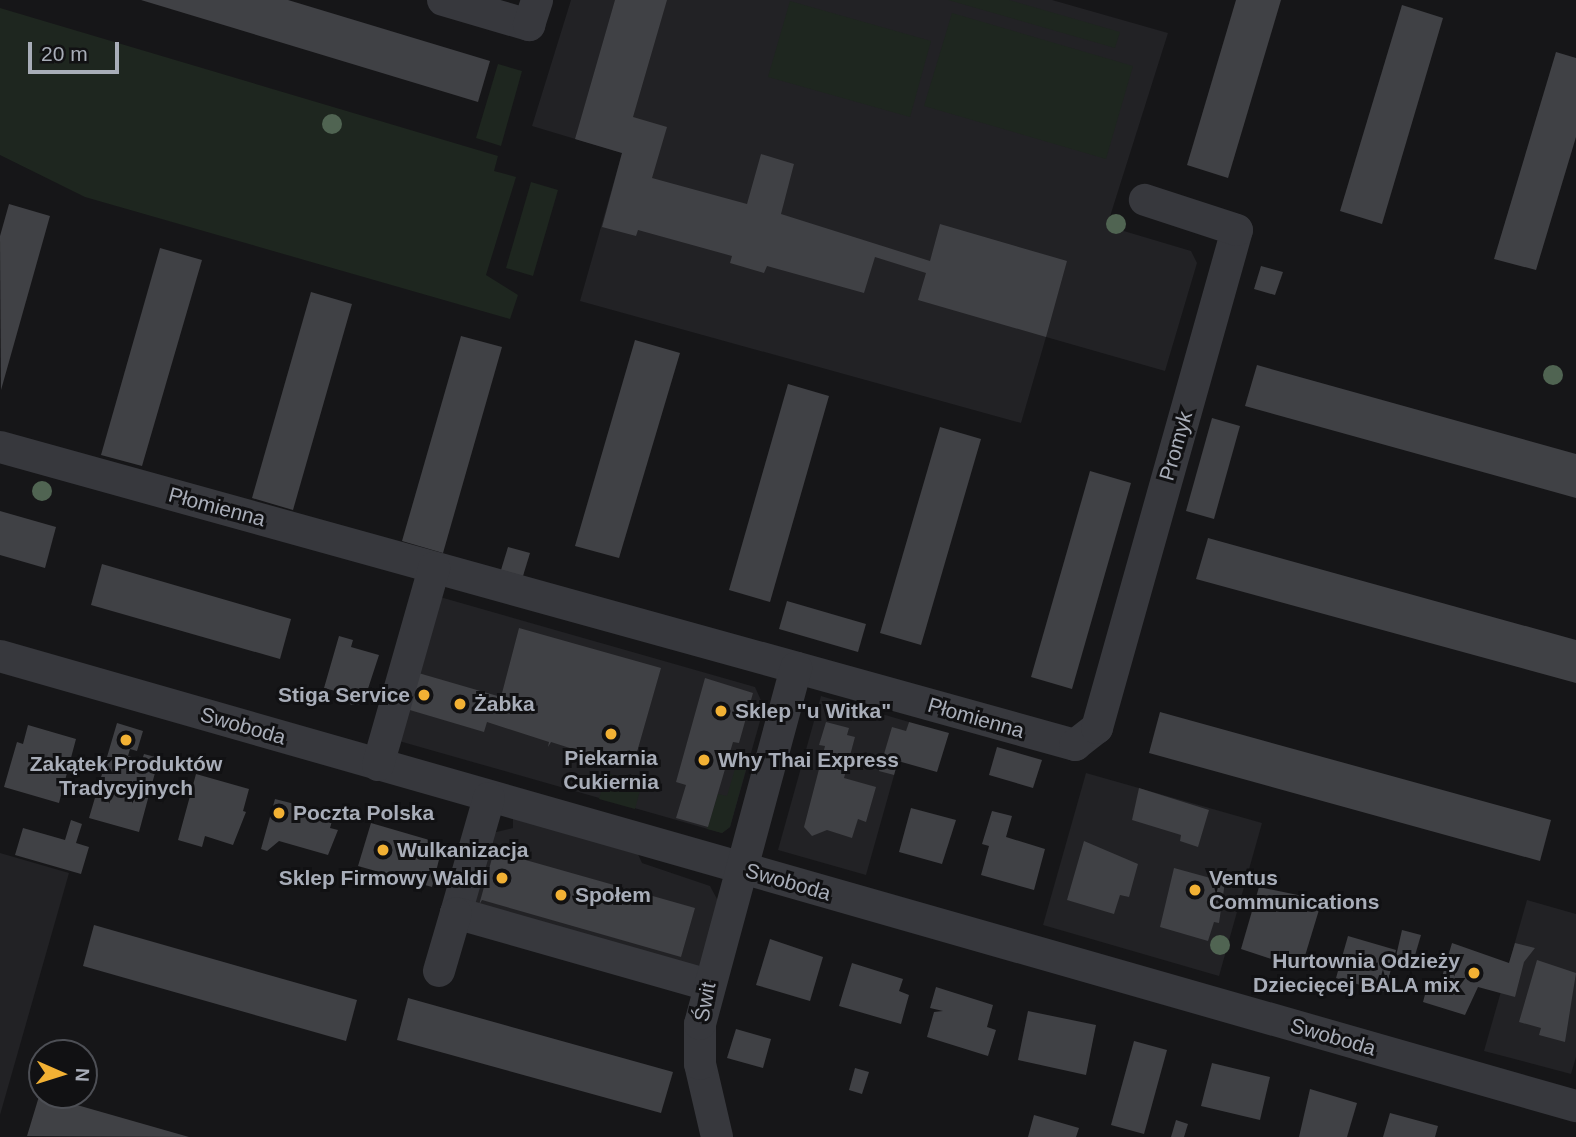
<!DOCTYPE html>
<html>
<head>
<meta charset="utf-8">
<style>
  body { margin:0 }
  #map { position:relative; width:1576px; height:1137px; overflow:hidden; background:#161618; font-family:Helvetica,sans-serif }
  div>[style] { position:absolute }
  .built>* { inset:0; background:#222225 }
  .green>* { inset:0; background:#1e261f }
  .building>* { inset:0; background:#404145 }
  .minor>* { height:32px; margin:-16px; padding:0 16px; transform-origin:16px; border-radius:16px; background:#37383d }
  .trees>* { width:20px; height:20px; margin:-10px; border-radius:50%; background:#506452 }
  .dots>* { width:19px; height:19px; translate:-50% -50%; box-sizing:border-box; border:4px solid #111113; border-radius:50% }
  span { translate:-50% -50%; white-space:nowrap; text-align:center; line-height:1.15; -webkit-text-stroke:6px #111113; paint-order:stroke }
  .street-label { font-size:21px; color:#a8adb8 }
  .poi-label { font-size:21px; color:#a8adb8; font-weight:700 }
  .right { translate:-100% -50%; text-align:right }
  .left { translate:0 -50%; text-align:left }
  .north { position:absolute; left:28px; top:1039px; width:70px; height:70px; box-sizing:border-box; background:#111113; border:2px solid #4d4f55; border-radius:50%; rotate:93deg; font-size:19px; font-weight:700; line-height:28px; text-align:center; color:#a8adb8 }
  .north::after { content:''; display:block; margin:auto; width:24px; height:32px; background:#f2b134; clip-path:polygon(50% 0,100% 100%,50% 72%,0 100%) }
  .scale { position:absolute; left:28px; top:42px; width:91px; height:32px; box-sizing:border-box; border:4px solid #a8adb8; border-top:0; padding-left:9px; font-size:21px; line-height:24px; white-space:nowrap; color:#a8adb8; -webkit-text-stroke:5px #111113; paint-order:stroke }
</style>
</head>
<body>
<div id="map">
  <div class="built">
    <i style="clip-path:polygon(571px 0,1052px 0,1168px 33px,1107px 226px,1191px 251px,1197px 263px,1165px 371px,1046px 337px,1021px 423px,580px 301px,622px 153px,532px 126px)"></i>
    <i style="clip-path:polygon(433px 595px,755px 687px,764px 707px,730px 827px,722px 833px,392px 739px)"></i>
    <i style="clip-path:polygon(821px 696px,909px 722px,866px 875px,778px 850px)"></i>
    <i style="clip-path:polygon(1086px 773px,1262px 823px,1219px 976px,1043px 925px)"></i>
    <i style="clip-path:polygon(513px 817px,637px 852px,642px 863px,710px 886px,717px 899px,717px 911px,699px 975px,478px 908px,471px 898px,488px 834px,513px 828px)"></i>
    <i style="clip-path:polygon(0 853px,69px 873px,0 1115px)"></i>
    <i style="clip-path:polygon(1527px 900px,1576px 914px,1576px 1057px,1571px 1074px,1484px 1051px)"></i>
  </div>
  <div class="green">
    <i style="clip-path:polygon(948px 0,1009px 0,1120px 32px,1115px 48px)"></i>
    <i style="clip-path:polygon(790px 1px,931px 41px,910px 117px,768px 77px)"></i>
    <i style="clip-path:polygon(0 8px,498px 156px,494px 171px,516px 177px,486px 275px,518px 295px,510px 319px,85px 197px,0 155px)"></i>
    <i style="clip-path:polygon(952px 13px,1133px 66px,1106px 159px,924px 106px)"></i>
    <i style="clip-path:polygon(498px 64px,522px 71px,501px 146px,476px 138px)"></i>
    <i style="clip-path:polygon(531px 182px,558px 190px,533px 276px,506px 268px)"></i>
    <i style="clip-path:polygon(737px 762px,747px 765px,730px 827px,722px 833px,707px 829px,718px 794px,727px 796px)"></i>
    <i style="clip-path:polygon(606px 773px,642px 783px,635px 809px,599px 799px)"></i>
  </div>
  <div class="building">
    <i style="clip-path:polygon(141px 0,288px 0,490px 61px,478px 102px)"></i>
    <i style="clip-path:polygon(615px 0,667px 0,633px 117px,667px 127px,652px 178px,747px 204px,761px 154px,794px 164px,781px 214px,930px 261px,940px 224px,1067px 261px,1046px 337px,918px 300px,926px 273px,875px 257px,864px 293px,767px 266px,764px 273px,730px 263px,732px 256px,638px 230px,636px 236px,602px 227px,622px 153px,575px 139px)"></i>
    <i style="clip-path:polygon(1236px 0,1281px 0,1228px 178px,1187px 165px)"></i>
    <i style="clip-path:polygon(1402px 5px,1443px 18px,1382px 224px,1340px 211px)"></i>
    <i style="clip-path:polygon(1556px 52px,1576px 58px,1576px 137px,1536px 270px,1494px 259px)"></i>
    <i style="clip-path:polygon(9px 204px,50px 216px,1px 390px,0 236px)"></i>
    <i style="clip-path:polygon(160px 248px,202px 260px,142px 466px,101px 455px)"></i>
    <i style="clip-path:polygon(1261px 266px,1283px 272px,1275px 295px,1254px 289px)"></i>
    <i style="clip-path:polygon(311px 292px,352px 304px,293px 510px,252px 498px)"></i>
    <i style="clip-path:polygon(461px 336px,502px 347px,443px 553px,402px 541px)"></i>
    <i style="clip-path:polygon(635px 340px,680px 353px,619px 558px,575px 546px)"></i>
    <i style="clip-path:polygon(1257px 365px,1576px 454px,1576px 498px,1245px 406px)"></i>
    <i style="clip-path:polygon(788px 384px,829px 396px,770px 602px,729px 590px)"></i>
    <i style="clip-path:polygon(1212px 418px,1240px 426px,1214px 519px,1186px 511px)"></i>
    <i style="clip-path:polygon(940px 427px,981px 439px,921px 645px,880px 633px)"></i>
    <i style="clip-path:polygon(1090px 471px,1131px 483px,1072px 689px,1031px 677px)"></i>
    <i style="clip-path:polygon(0 511px,56px 527px,45px 568px,0 555px)"></i>
    <i style="clip-path:polygon(1208px 538px,1576px 640px,1576px 683px,1196px 579px)"></i>
    <i style="clip-path:polygon(508px 547px,530px 553px,523px 576px,501px 570px)"></i>
    <i style="clip-path:polygon(102px 564px,291px 619px,280px 659px,91px 605px)"></i>
    <i style="clip-path:polygon(787px 601px,866px 624px,858px 652px,779px 629px)"></i>
    <i style="clip-path:polygon(519px 628px,661px 668px,633px 766px,606px 758px,603px 763px,604px 758px,578px 750px,576px 755px,576px 750px,551px 742px,548px 747px,549px 742px,487px 722px,484px 732px,403px 708px,415px 672px,501px 697px)"></i>
    <i style="clip-path:polygon(339px 636px,353px 640px,351px 647px,379px 655px,363px 704px,351px 705px,343px 693px,324px 688px)"></i>
    <i style="clip-path:polygon(705px 678px,753px 693px,739px 743px,733px 742px,708px 827px,676px 818px,686px 785px,676px 782px)"></i>
    <i style="clip-path:polygon(1160px 712px,1551px 820px,1540px 861px,1149px 753px)"></i>
    <i style="clip-path:polygon(826px 722px,849px 728px,847px 735px,855px 737px,844px 778px,876px 787px,866px 822px,858px 819px,852px 838px,827px 830px,812px 836px,804px 827px,825px 746px,819px 745px)"></i>
    <i style="clip-path:polygon(909px 722px,949px 733px,937px 772px,898px 761px,894px 775px,879px 771px,892px 727px,906px 731px)"></i>
    <i style="clip-path:polygon(117px 723px,143px 731px,137px 751px,130px 749px,128px 756px,142px 760px,144px 754px,159px 758px,139px 832px,89px 818px)"></i>
    <i style="clip-path:polygon(28px 725px,76px 739px,59px 803px,4px 787px,17px 742px,23px 744px)"></i>
    <i style="clip-path:polygon(997px 747px,1042px 760px,1033px 788px,989px 775px)"></i>
    <i style="clip-path:polygon(196px 774px,249px 789px,243px 811px,246px 812px,233px 845px,205px 836px,202px 847px,178px 840px)"></i>
    <i style="clip-path:polygon(1139px 788px,1209px 810px,1198px 847px,1180px 841px,1181px 835px,1132px 820px)"></i>
    <i style="clip-path:polygon(275px 799px,334px 814px,330px 828px,338px 830px,328px 855px,279px 841px,267px 851px,261px 849px)"></i>
    <i style="clip-path:polygon(911px 808px,956px 820px,942px 864px,899px 852px)"></i>
    <i style="clip-path:polygon(992px 811px,1012px 816px,1006px 837px,1045px 849px,1034px 890px,981px 875px,989px 846px,982px 844px)"></i>
    <i style="clip-path:polygon(71px 820px,82px 824px,76px 843px,89px 847px,81px 874px,15px 855px,23px 828px,65px 840px)"></i>
    <i style="clip-path:polygon(371px 823px,443px 844px,432px 887px,358px 866px)"></i>
    <i style="clip-path:polygon(1084px 841px,1138px 864px,1129px 897px,1120px 895px,1114px 914px,1067px 900px)"></i>
    <i style="clip-path:polygon(494px 851px,695px 908px,681px 957px,482px 900px,479px 905px)"></i>
    <i style="clip-path:polygon(1174px 868px,1225px 882px,1219px 923px,1214px 922px,1208px 941px,1160px 927px)"></i>
    <i style="clip-path:polygon(1259px 887px,1322px 900px,1301px 969px,1241px 949px)"></i>
    <i style="clip-path:polygon(94px 925px,357px 1000px,346px 1041px,83px 966px)"></i>
    <i style="clip-path:polygon(1402px 930px,1421px 935px,1411px 969px,1394px 965px)"></i>
    <i style="clip-path:polygon(1348px 936px,1396px 950px,1385px 992px,1336px 978px)"></i>
    <i style="clip-path:polygon(770px 939px,823px 957px,810px 1001px,756px 985px)"></i>
    <i style="clip-path:polygon(1452px 943px,1509px 963px,1515px 943px,1535px 948px,1524px 962px,1515px 997px,1478px 987px,1465px 1015px,1423px 1002px,1428px 983px,1439px 987px)"></i>
    <i style="clip-path:polygon(1537px 960px,1576px 973px,1565px 1042px,1539px 1035px,1541px 1028px,1519px 1022px)"></i>
    <i style="clip-path:polygon(852px 963px,903px 979px,899px 991px,909px 995px,901px 1024px,839px 1006px)"></i>
    <i style="clip-path:polygon(936px 987px,993px 1005px,987px 1027px,996px 1030px,988px 1056px,927px 1037px,934px 1012px,943px 1011px,930px 1008px)"></i>
    <i style="clip-path:polygon(408px 998px,673px 1072px,661px 1113px,397px 1040px)"></i>
    <i style="clip-path:polygon(1028px 1011px,1096px 1025px,1086px 1075px,1018px 1060px)"></i>
    <i style="clip-path:polygon(736px 1029px,771px 1039px,763px 1068px,727px 1058px)"></i>
    <i style="clip-path:polygon(1134px 1041px,1167px 1050px,1144px 1134px,1111px 1125px)"></i>
    <i style="clip-path:polygon(1212px 1063px,1270px 1077px,1260px 1120px,1201px 1106px)"></i>
    <i style="clip-path:polygon(855px 1068px,869px 1072px,862px 1094px,849px 1090px)"></i>
    <i style="clip-path:polygon(1310px 1089px,1357px 1103px,1347px 1137px,1299px 1137px)"></i>
    <i style="clip-path:polygon(40px 1093px,42px 1095px,189px 1137px,27px 1136px)"></i>
    <i style="clip-path:polygon(1390px 1113px,1438px 1126px,1435px 1137px,1383px 1137px)"></i>
    <i style="clip-path:polygon(1034px 1115px,1079px 1128px,1076px 1137px,1028px 1137px)"></i>
    <i style="clip-path:polygon(1176px 1120px,1188px 1124px,1184px 1137px,1171px 1137px)"></i>
  </div>
  <div class="minor">
    <i style="left:443px;top:0;width:90px;rotate:16.2deg"></i>
    <i style="left:529px;top:25px;width:26px;rotate:-72deg"></i>
    <i style="left:0;top:447px;width:1116px;rotate:15.49deg"></i>
    <i style="left:1075px;top:745px;width:28px;rotate:-38deg"></i>
    <i style="left:1097px;top:728px;width:517px;rotate:-74.3deg"></i>
    <i style="left:1237px;top:230px;width:97px;rotate:-161.9deg"></i>
    <i style="left:0;top:656px;width:1639px;rotate:15.94deg"></i>
    <i style="left:378px;top:765px;width:205px;rotate:-74.1deg"></i>
    <i style="left:489px;top:798px;width:120px;rotate:106deg"></i>
    <i style="left:456px;top:913px;width:262px;rotate:15.9deg"></i>
    <i style="left:439px;top:971px;width:60px;rotate:-73.7deg"></i>
    <i style="left:717px;top:1137px;width:75px;rotate:-103.1deg"></i>
    <i style="left:700px;top:1064px;width:40px;rotate:-90deg"></i>
    <i style="left:700px;top:1024px;width:369px;rotate:-74.9deg"></i>
  </div>
  <div class="trees">
    <i style="left:332px;top:124px"></i>
    <i style="left:1116px;top:224px"></i>
    <i style="left:1553px;top:375px"></i>
    <i style="left:42px;top:491px"></i>
    <i style="left:1220px;top:945px"></i>
  </div>
  <div class="dots">
    <i style="left:424px;top:695px;background:#f2b134"></i>
    <i style="left:460px;top:704px;background:#f2b134"></i>
    <i style="left:721px;top:711px;background:#f2b134"></i>
    <i style="left:611px;top:734px;background:#f2b134"></i>
    <i style="left:126px;top:740px;background:#f2b134"></i>
    <i style="left:704px;top:760px;background:#f2b134"></i>
    <i style="left:279px;top:813px;background:#f2b134"></i>
    <i style="left:383px;top:850px;background:#f2b134"></i>
    <i style="left:502px;top:878px;background:#f2b134"></i>
    <i style="left:1195px;top:890px;background:#f2b134"></i>
    <i style="left:561px;top:895px;background:#f2b134"></i>
    <i style="left:1474px;top:973px;background:#f2b134"></i>
  </div>
  <div class="street-label">
    <span style="left:1176px;top:446px;rotate:-74deg">Promyk</span>
    <span style="left:217px;top:507px;rotate:15deg">Płomienna</span>
    <span style="left:976px;top:718px;rotate:16deg">Płomienna</span>
    <span style="left:243px;top:726px;rotate:16deg">Swoboda</span>
    <span style="left:788px;top:882px;rotate:16deg">Swoboda</span>
    <span style="left:705px;top:1002px;rotate:-79deg">Świt</span>
    <span style="left:1333px;top:1037px;rotate:16deg">Swoboda</span>
  </div>
  <div class="poi-label">
    <span class="right" style="left:410px;top:695px">Stiga Service</span>
    <span class="left" style="left:474px;top:704px">Żabka</span>
    <span class="left" style="left:735px;top:711px">Sklep "u Witka"</span>
    <span style="left:611px;top:770px">Piekarnia<br>Cukiernia</span>
    <span class="left" style="left:718px;top:760px">Why Thai Express</span>
    <span style="left:126px;top:776px">Zakątek Produktów<br>Tradycyjnych</span>
    <span class="left" style="left:293px;top:813px">Poczta Polska</span>
    <span class="left" style="left:397px;top:850px">Wulkanizacja</span>
    <span class="right" style="left:488px;top:878px">Sklep Firmowy Waldi</span>
    <span class="left" style="left:1209px;top:890px">Ventus<br>Communications</span>
    <span class="left" style="left:575px;top:895px">Społem</span>
    <span class="right" style="left:1460px;top:973px">Hurtownia Odzieży<br>Dziecięcej BALA mix</span>
  </div>
  <div class="north">N</div>
  <div class="scale">20 m</div>
</div>
</body>
</html>
